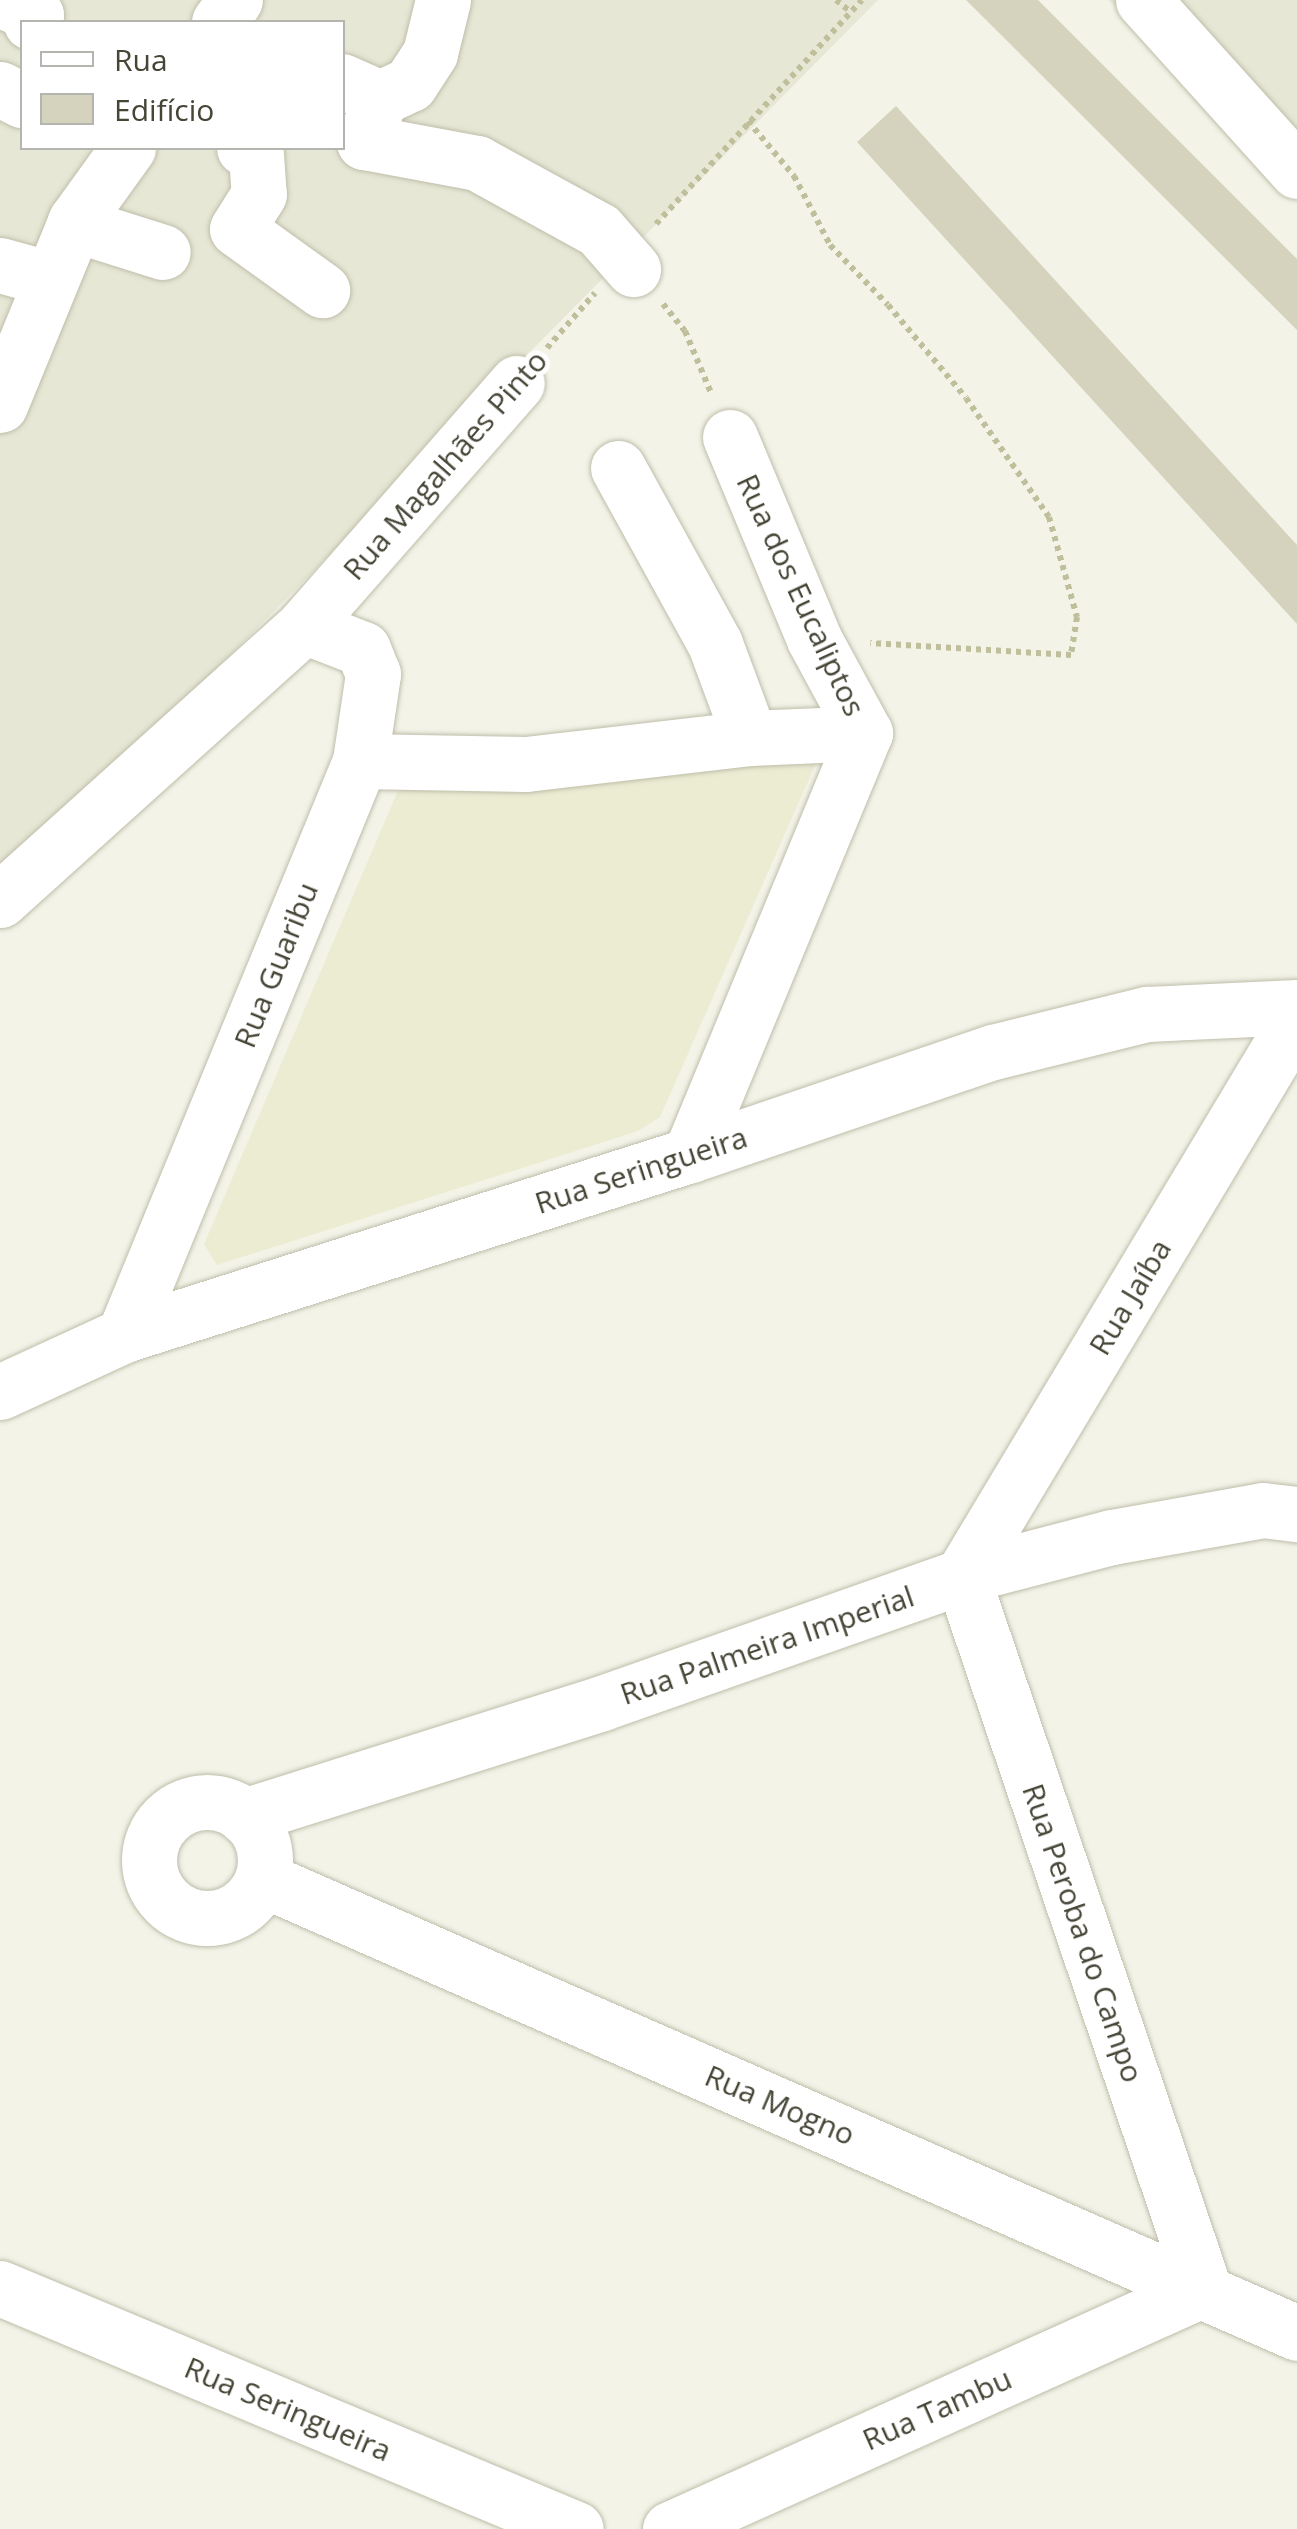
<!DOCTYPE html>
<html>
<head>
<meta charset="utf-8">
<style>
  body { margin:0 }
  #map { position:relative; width:1297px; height:2529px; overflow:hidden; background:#f3f3e8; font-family:"Open Sans",sans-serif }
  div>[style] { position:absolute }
  .residential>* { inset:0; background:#e7e7d6 }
  .education>* { inset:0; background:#ebecd2 }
  .building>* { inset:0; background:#d5d3bd }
  .path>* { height:6px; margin-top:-3px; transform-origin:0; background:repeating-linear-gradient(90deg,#c0bf9c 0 5px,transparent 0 10px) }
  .roads { filter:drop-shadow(0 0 2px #bfbeaa) drop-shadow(0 0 2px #bfbeaa) }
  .minor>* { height:55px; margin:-27.5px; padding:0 27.5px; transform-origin:27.5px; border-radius:27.5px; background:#fff }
  .minor>.ring { margin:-27.5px; padding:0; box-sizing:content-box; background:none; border:55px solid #fff; border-radius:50% }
  span { translate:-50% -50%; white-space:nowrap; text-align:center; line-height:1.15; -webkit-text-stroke:10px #fff; paint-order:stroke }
  .street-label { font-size:30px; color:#464536 }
  .legend { position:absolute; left:20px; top:20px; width:325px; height:130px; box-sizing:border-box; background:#fff; border:2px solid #b5b5af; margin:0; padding:12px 18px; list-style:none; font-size:30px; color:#464536 }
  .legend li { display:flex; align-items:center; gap:20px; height:50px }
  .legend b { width:50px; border:2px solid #b5b5af }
</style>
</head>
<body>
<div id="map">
  <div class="residential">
    <i style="clip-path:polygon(evenodd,0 0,878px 0,0 888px,0 0,22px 22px,342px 22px,342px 148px,22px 148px,22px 22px)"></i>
    <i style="clip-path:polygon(1108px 0,1297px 0,1297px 166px)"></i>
  </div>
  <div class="education">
    <i style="clip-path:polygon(817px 761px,660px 1117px,638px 1131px,217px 1265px,204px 1244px,397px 793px,408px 782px)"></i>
  </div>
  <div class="building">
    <i style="clip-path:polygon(966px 0,1038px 0,1297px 259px,1297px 330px)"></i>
    <i style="clip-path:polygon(896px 106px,1297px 545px,1297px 624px,857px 142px)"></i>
  </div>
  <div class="path">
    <i style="left:836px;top:0;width:19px;rotate:39deg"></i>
    <i style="left:748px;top:121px;width:72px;rotate:50.1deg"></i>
    <i style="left:794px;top:176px;width:78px;rotate:62.4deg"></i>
    <i style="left:830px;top:245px;width:83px;rotate:46deg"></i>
    <i style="left:888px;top:305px;width:121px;rotate:50deg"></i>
    <i style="left:966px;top:398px;width:145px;rotate:55.1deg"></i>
    <i style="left:1049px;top:517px;width:104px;rotate:74.4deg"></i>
    <i style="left:1077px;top:617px;width:38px;rotate:99deg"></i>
    <i style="left:1071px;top:655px;width:201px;rotate:-176.6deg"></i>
    <i style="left:656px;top:224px;width:304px;rotate:-47.4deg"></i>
    <i style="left:663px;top:304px;width:35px;rotate:51deg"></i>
    <i style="left:685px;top:331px;width:67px;rotate:67.2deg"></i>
    <i style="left:547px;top:348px;width:73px;rotate:-48.9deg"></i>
  </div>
  <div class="roads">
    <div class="minor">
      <i style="left:1px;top:0;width:38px;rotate:23deg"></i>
      <i style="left:36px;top:15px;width:9px;rotate:126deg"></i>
      <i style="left:1143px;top:0;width:230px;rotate:48deg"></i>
      <i style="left:219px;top:22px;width:27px;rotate:-54deg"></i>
      <i style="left:342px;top:81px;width:42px;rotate:24.1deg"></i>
      <i style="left:380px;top:98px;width:33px;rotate:-25deg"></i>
      <i style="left:410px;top:84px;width:37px;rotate:-57deg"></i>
      <i style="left:430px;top:53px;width:55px;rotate:-76.2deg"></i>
      <i style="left:0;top:89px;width:25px;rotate:27deg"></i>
      <i style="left:380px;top:98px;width:47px;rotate:110deg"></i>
      <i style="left:364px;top:142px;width:115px;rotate:10.5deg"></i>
      <i style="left:477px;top:163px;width:139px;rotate:28.8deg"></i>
      <i style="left:599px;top:230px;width:52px;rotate:48.9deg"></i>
      <i style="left:244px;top:148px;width:14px;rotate:30deg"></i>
      <i style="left:256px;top:155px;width:39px;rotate:86deg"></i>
      <i style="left:259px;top:194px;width:41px;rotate:122.2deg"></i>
      <i style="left:237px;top:229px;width:105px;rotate:35.7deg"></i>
      <i style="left:74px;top:224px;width:93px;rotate:17.5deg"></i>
      <i style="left:0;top:265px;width:53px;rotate:15.4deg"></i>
      <i style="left:0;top:405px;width:200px;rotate:-67.7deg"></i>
      <i style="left:76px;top:220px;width:89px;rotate:-54.2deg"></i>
      <i style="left:730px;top:437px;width:219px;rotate:67.4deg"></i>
      <i style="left:814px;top:639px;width:107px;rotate:61.5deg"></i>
      <i style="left:618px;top:468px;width:201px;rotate:61.1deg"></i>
      <i style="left:715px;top:644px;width:100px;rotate:69.6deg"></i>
      <i style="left:360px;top:761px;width:166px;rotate:1deg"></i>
      <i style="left:526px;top:764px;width:226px;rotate:-6.6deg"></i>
      <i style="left:750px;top:738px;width:115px;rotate:-2.5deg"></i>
      <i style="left:0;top:900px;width:409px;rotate:-42deg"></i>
      <i style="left:304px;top:626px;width:323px;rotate:-48.8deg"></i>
      <i style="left:690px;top:1155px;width:457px;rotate:-67.5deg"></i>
      <i style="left:124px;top:1335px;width:621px;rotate:-67.65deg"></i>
      <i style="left:360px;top:761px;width:88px;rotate:-81.5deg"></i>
      <i style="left:373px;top:674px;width:27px;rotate:-112deg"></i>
      <i style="left:363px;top:649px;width:63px;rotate:-158.7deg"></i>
      <i style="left:0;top:1392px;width:136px;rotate:-24.7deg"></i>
      <i style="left:124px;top:1335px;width:594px;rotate:-17.64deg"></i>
      <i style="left:690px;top:1155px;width:320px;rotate:-18.8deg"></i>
      <i style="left:993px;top:1052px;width:159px;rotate:-13.9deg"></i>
      <i style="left:1147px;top:1014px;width:150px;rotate:-2.7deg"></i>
      <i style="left:962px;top:1576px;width:651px;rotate:-59.02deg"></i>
      <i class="ring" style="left:149px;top:1802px;width:61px;height:61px"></i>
      <i style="left:244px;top:1816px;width:375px;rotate:-17.5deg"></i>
      <i style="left:602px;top:1703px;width:382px;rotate:-19.4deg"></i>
      <i style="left:962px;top:1576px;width:155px;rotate:-14.6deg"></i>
      <i style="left:1112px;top:1537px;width:153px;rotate:-10.1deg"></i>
      <i style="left:1263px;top:1510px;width:34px;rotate:7deg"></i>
      <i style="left:262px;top:1879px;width:1130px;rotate:23.68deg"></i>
      <i style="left:0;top:2288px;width:624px;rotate:22.7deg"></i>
      <i style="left:670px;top:2529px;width:585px;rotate:-24.2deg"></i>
      <i style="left:1204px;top:2289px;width:753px;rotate:-108.75deg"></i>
    </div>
  </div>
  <div class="street-label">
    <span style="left:445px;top:465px;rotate:-49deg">Rua Magalhães Pinto</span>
    <span style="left:801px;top:595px;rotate:65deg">Rua dos Eucaliptos</span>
    <span style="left:276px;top:965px;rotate:-68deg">Rua Guaribu</span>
    <span style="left:641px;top:1170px;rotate:-18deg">Rua Seringueira</span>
    <span style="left:1130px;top:1297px;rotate:-59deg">Rua Jaíba</span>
    <span style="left:767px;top:1645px;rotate:-19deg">Rua Palmeira Imperial</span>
    <span style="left:1083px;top:1933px;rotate:71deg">Rua Peroba do Campo</span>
    <span style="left:780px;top:2105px;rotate:23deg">Rua Mogno</span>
    <span style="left:288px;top:2409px;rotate:23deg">Rua Seringueira</span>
    <span style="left:937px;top:2409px;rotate:-24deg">Rua Tambu</span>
  </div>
  <ul class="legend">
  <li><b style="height:12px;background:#fff"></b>Rua</li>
  <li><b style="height:28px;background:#d5d3bd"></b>Edifício</li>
  </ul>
</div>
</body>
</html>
